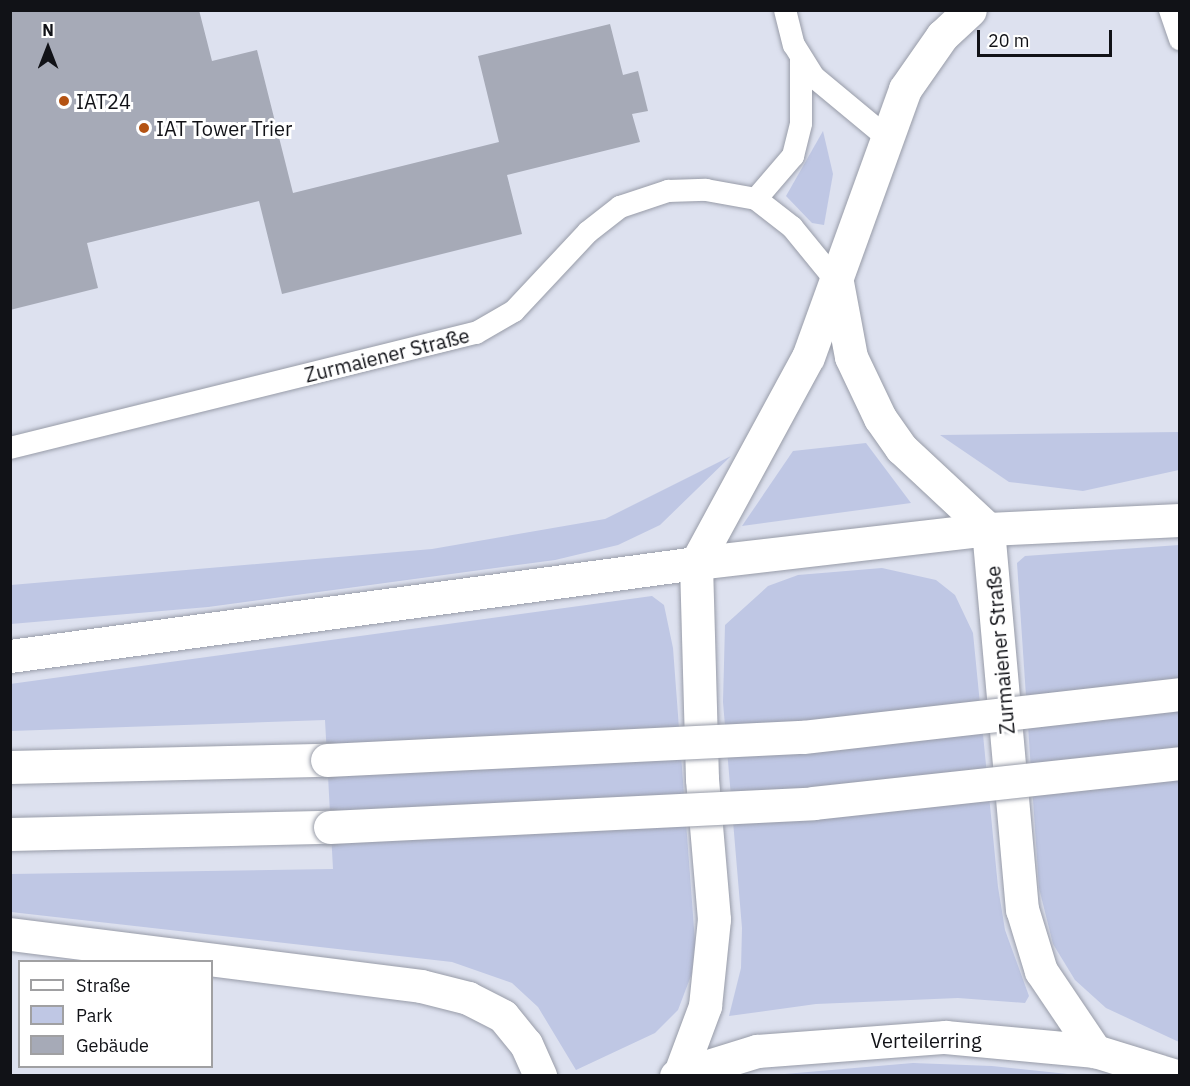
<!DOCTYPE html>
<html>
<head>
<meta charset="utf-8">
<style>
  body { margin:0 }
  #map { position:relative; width:1190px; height:1086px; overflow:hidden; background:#dde1ef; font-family:"IBM Plex Sans",sans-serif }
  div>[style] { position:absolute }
  .green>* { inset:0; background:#bfc7e4 }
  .building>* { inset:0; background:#a6aab7 }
  .roads { filter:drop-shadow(0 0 2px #989ca8) drop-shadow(0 0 2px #989ca8) }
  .service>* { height:22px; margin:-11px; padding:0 11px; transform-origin:11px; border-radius:11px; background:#fff }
  .minor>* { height:33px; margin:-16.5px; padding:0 16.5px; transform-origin:16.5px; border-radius:16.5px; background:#fff }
  .secondary>* { height:33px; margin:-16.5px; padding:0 16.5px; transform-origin:16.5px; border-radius:16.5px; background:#fff }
  .primary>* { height:33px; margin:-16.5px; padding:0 16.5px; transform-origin:16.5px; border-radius:16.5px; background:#fff }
  .motorway>* { height:33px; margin:-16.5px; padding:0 16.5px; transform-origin:16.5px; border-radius:16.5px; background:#fff }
  .bridges { filter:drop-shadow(0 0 2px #989ca8) drop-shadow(0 0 2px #989ca8) }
  .motorway-bridge>* { height:33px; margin:-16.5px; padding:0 16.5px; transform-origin:16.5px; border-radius:16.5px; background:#fff }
  .dots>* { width:16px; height:16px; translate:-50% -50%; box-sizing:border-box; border:3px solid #fff; border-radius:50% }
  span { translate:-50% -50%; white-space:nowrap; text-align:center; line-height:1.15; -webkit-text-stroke:6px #fff; paint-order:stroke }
  .poi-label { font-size:20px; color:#111217 }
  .left { translate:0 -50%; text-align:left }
  .street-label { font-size:20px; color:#111217 }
  .frame { position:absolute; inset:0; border:12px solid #111217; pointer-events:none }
  .legend { position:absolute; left:18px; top:960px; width:195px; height:108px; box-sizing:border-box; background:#fff; border:2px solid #a0a0a2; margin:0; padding:8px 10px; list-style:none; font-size:18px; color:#111217 }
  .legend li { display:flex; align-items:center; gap:12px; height:30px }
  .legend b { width:30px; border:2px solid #a0a0a2 }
  .north { position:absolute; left:18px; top:18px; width:60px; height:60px; -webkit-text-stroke:4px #fff; paint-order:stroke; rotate:0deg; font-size:16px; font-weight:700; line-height:24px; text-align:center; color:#111217 }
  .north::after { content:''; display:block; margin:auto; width:21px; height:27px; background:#111217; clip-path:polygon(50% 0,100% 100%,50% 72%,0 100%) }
  .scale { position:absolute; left:977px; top:30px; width:135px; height:27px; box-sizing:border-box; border:3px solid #111217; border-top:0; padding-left:8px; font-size:18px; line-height:21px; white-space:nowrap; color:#111217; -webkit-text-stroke:4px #fff; paint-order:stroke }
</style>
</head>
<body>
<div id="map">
  <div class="green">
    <i style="clip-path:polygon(823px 131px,833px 174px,824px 225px,812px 223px,786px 196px)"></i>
    <i style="clip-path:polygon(1179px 432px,1179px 470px,1083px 491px,1009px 482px,940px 435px)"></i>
    <i style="clip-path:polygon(866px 443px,911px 503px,742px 526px,793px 451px)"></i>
    <i style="clip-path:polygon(731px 456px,660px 525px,618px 545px,555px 560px,208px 607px,11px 624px,11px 585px,432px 549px,605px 519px)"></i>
    <i style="clip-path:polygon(1179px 545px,1179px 1042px,1106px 1008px,1075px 980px,1053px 944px,1039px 888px,1017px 563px,1025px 556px)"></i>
    <i style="clip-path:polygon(882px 568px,936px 580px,955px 595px,973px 633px,998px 887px,1005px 930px,1029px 996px,1025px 1003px,958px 998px,816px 1004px,729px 1016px,741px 968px,742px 928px,723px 702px,725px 625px,768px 586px,798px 575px)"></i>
    <i style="clip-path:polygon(652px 596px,664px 605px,673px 648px,695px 942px,692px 973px,678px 1010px,655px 1033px,576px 1070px,538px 1007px,512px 983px,452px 962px,11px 912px,11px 874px,333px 869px,325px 720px,11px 731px,10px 684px)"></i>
    <i style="clip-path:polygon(913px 1063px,992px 1066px,1077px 1075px,773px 1075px)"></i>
  </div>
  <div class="building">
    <i style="clip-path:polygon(10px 10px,199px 10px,212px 61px,257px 50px,293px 193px,499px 142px,478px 56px,610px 24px,623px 75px,638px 71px,648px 111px,632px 114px,640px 142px,507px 175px,522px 234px,282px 294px,259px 201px,87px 243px,98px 288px,10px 310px)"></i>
  </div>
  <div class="roads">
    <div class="service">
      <i style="left:785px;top:10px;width:36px;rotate:76deg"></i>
      <i style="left:794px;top:45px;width:38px;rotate:58deg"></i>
      <i style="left:814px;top:77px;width:92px;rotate:39.7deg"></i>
      <i style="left:1170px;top:10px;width:31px;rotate:71deg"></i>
      <i style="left:756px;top:199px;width:57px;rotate:-49.3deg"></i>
      <i style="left:793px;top:156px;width:34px;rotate:-76deg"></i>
      <i style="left:801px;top:123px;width:64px;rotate:-90deg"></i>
      <i style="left:10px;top:448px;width:480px;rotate:-13.9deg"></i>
      <i style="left:476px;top:333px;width:44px;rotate:-30.1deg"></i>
      <i style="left:514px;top:311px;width:108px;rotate:-46.9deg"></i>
      <i style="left:588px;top:232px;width:41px;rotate:-38deg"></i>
      <i style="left:620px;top:207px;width:51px;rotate:-18.4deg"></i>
      <i style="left:668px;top:191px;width:38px;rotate:-2deg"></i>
      <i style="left:706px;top:190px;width:51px;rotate:10.2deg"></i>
      <i style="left:756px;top:199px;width:46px;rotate:37.9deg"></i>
      <i style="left:792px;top:227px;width:71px;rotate:50.7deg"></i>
    </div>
    <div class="minor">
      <i style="left:837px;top:282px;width:76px;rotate:79.4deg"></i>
      <i style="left:851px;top:357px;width:68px;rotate:64.6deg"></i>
      <i style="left:880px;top:418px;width:37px;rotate:55deg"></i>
      <i style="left:901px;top:448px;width:119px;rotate:43deg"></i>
      <i style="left:696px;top:563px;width:234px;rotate:-61.5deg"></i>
      <i style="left:808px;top:357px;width:285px;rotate:-70.1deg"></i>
      <i style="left:905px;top:89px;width:65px;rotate:-55.1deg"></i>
      <i style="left:942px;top:36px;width:38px;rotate:-43deg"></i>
    </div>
    <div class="secondary">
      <i style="left:988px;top:529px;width:382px;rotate:84.9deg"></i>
      <i style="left:1022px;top:909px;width:65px;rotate:73deg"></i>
      <i style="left:1041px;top:971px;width:97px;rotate:56deg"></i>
      <i style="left:680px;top:1073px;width:72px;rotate:-69.5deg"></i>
      <i style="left:705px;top:1006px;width:87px;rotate:-84.1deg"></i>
      <i style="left:714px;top:919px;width:141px;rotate:-94.9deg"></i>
      <i style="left:702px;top:779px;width:216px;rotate:-91.6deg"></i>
      <i style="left:676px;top:1076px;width:85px;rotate:-17.2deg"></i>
      <i style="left:757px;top:1051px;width:189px;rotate:-4.3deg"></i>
      <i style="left:945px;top:1037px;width:151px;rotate:5.3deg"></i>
      <i style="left:1095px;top:1051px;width:85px;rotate:17.2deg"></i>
    </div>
    <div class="primary">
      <i style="left:10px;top:656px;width:692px;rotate:-7.72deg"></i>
      <i style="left:696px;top:563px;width:294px;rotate:-6.6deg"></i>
      <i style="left:10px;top:934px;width:414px;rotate:7.2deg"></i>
      <i style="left:421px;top:986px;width:49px;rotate:14.3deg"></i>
      <i style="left:468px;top:998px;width:39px;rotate:27deg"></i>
      <i style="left:503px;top:1016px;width:36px;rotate:51deg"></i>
      <i style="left:526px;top:1044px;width:35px;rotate:66deg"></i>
    </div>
    <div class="motorway">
      <i style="left:988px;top:529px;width:192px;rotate:-2.7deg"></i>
      <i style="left:10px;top:767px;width:317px;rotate:-1.3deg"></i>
      <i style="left:10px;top:834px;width:320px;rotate:-1.3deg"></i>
    </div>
  </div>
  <div class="bridges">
    <div class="motorway-bridge">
      <i style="left:327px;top:760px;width:477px;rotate:-2.8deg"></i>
      <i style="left:803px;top:737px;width:379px;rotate:-6.5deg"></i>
      <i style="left:330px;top:827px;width:484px;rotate:-2.8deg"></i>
      <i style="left:813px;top:803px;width:369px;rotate:-6.2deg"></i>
    </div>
  </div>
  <div class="dots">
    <i style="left:64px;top:101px;background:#b45313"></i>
    <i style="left:144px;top:128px;background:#b45313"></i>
  </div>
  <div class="poi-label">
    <span class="left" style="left:76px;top:101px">IAT24</span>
    <span class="left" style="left:156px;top:128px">IAT Tower Trier</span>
  </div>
  <div class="street-label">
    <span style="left:387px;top:355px;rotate:-14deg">Zurmaiener Straße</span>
    <span style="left:1000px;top:650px;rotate:-95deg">Zurmaiener Straße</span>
    <span style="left:926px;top:1040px">Verteilerring</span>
  </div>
  <div class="frame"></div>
  <ul class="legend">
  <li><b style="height:8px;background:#fff"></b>Straße</li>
  <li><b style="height:16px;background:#bfc7e4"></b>Park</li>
  <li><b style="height:16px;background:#a6aab7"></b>Gebäude</li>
  </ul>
  <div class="north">N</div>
  <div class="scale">20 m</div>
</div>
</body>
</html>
